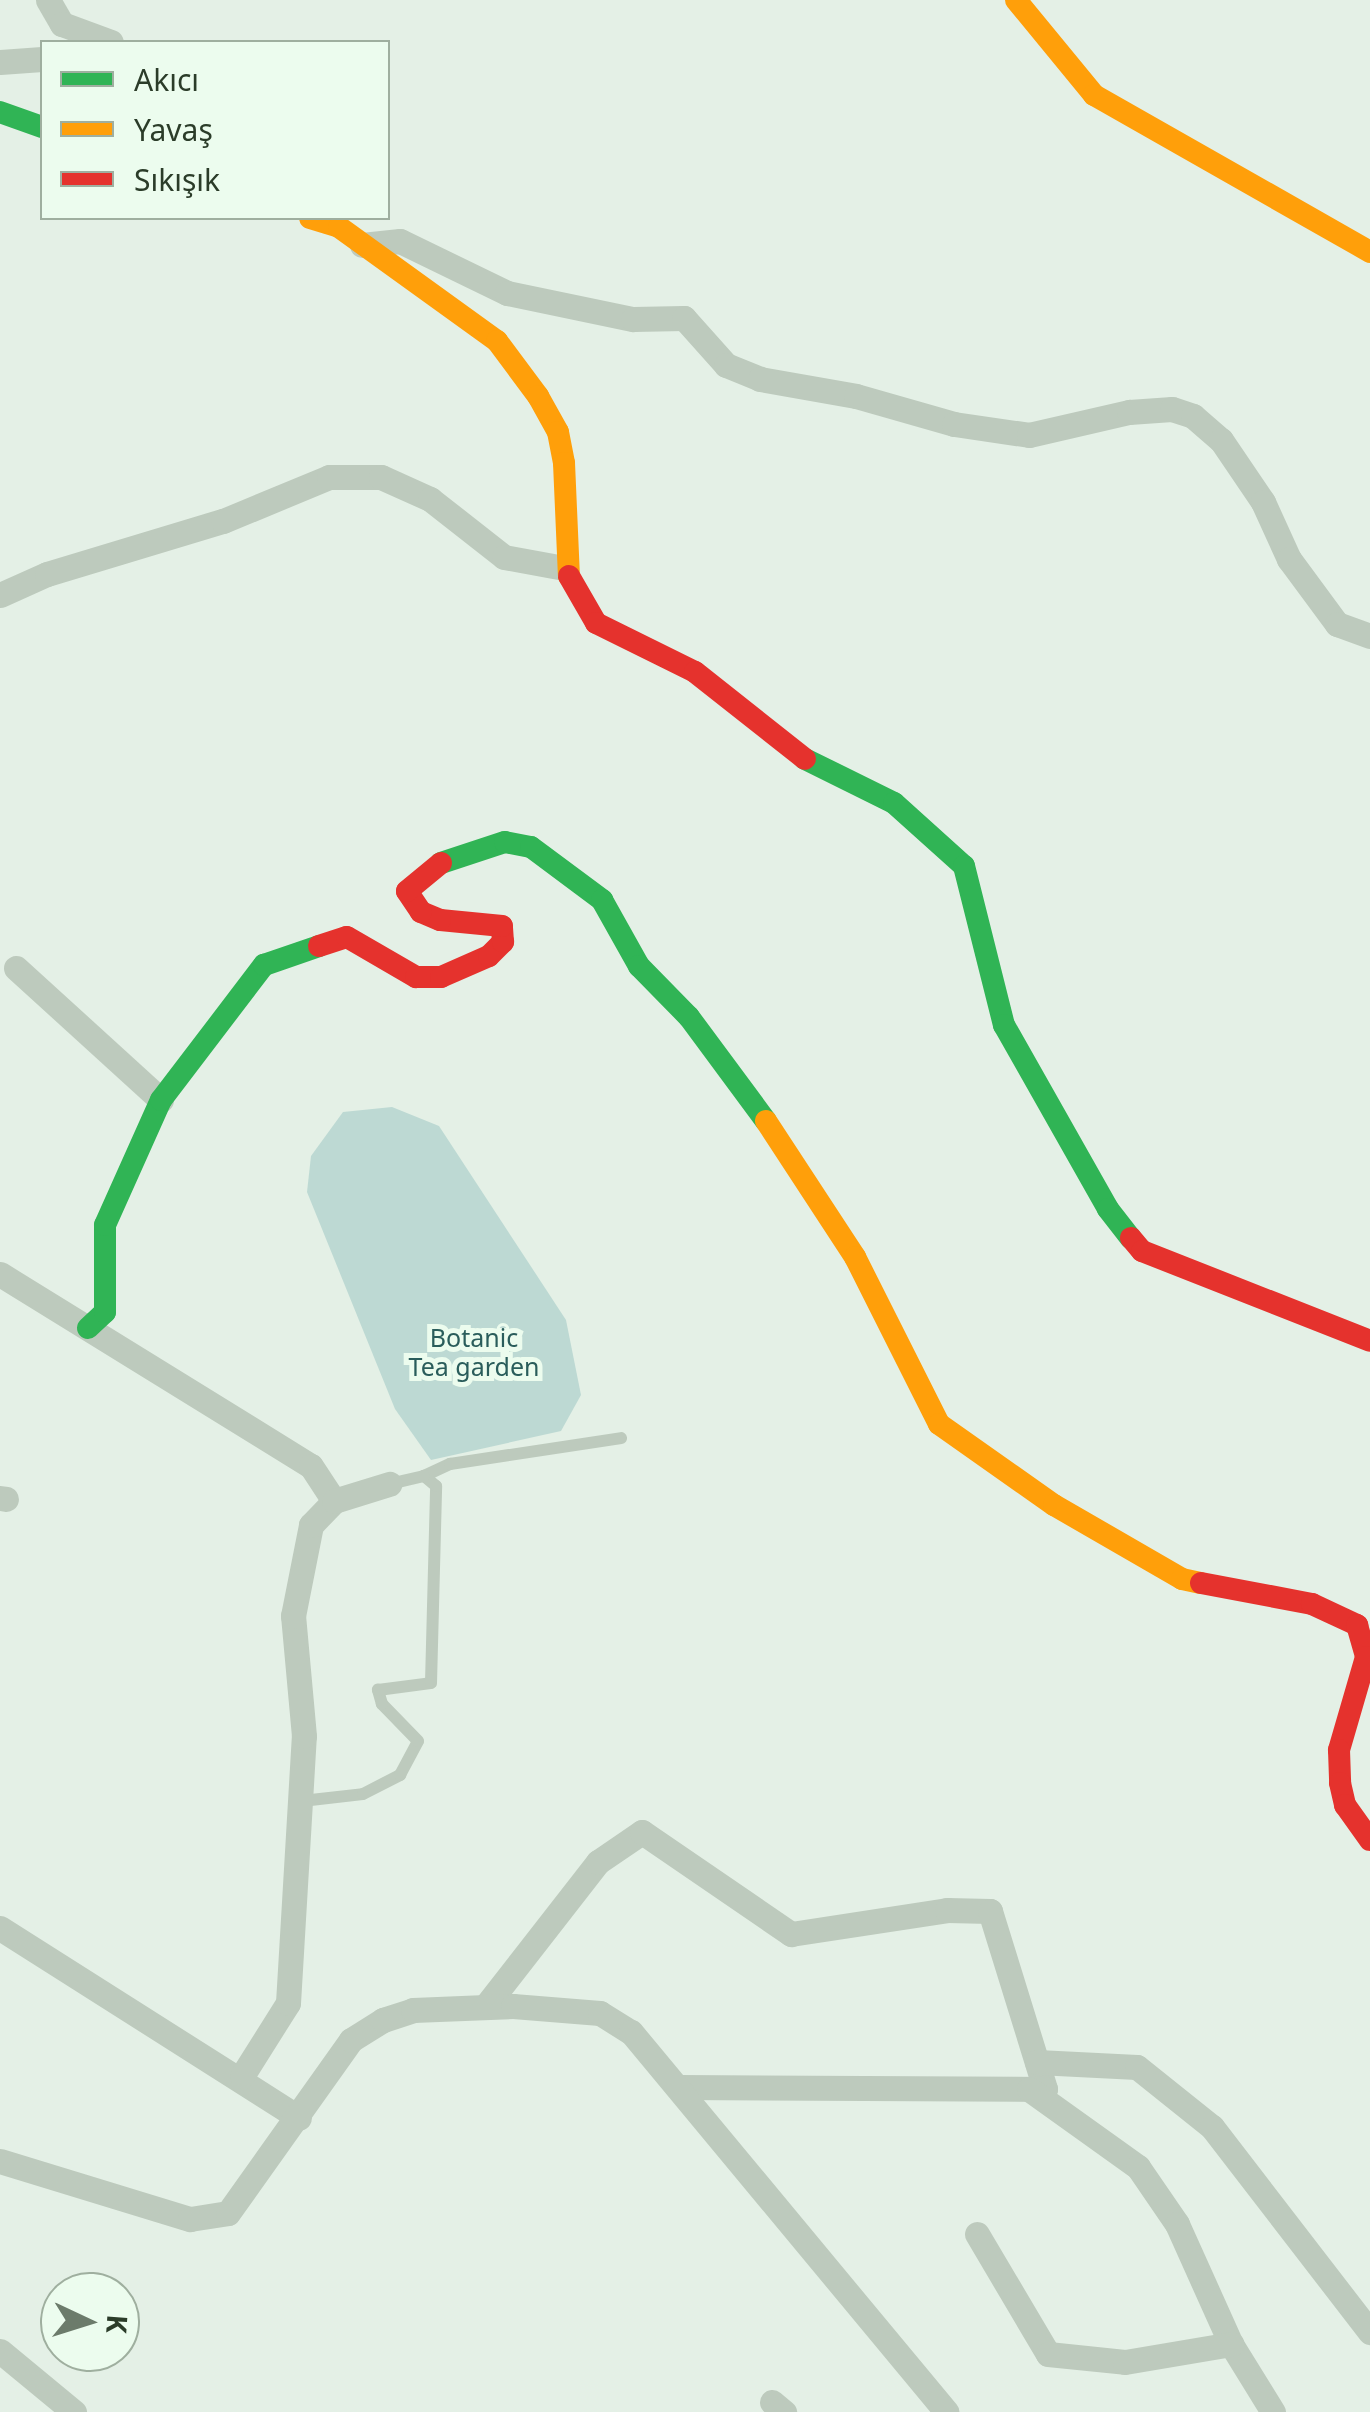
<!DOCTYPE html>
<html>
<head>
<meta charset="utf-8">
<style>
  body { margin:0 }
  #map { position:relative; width:1370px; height:2412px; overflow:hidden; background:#e4f0e6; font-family:"Noto Sans",sans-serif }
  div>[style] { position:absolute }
  .green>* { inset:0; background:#bdd9d3 }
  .lane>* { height:12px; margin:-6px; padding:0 6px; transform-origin:6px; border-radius:6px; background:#bdcabd }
  .street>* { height:25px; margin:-12.5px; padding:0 12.5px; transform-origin:12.5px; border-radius:12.5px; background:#bdcabd }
  .fast>* { height:22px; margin:-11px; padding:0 11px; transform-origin:11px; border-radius:11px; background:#30b455 }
  .slow>* { height:22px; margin:-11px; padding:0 11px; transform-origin:11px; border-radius:11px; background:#ff9f0a }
  .jam>* { height:22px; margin:-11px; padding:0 11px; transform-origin:11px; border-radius:11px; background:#e5322d }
  span { translate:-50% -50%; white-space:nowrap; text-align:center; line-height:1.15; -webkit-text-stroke:10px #ecfcee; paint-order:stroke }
  .park-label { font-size:25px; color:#2a5d5b }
  .legend { position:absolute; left:40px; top:40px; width:350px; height:180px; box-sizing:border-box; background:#ecfcee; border:2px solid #9faf9f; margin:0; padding:12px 18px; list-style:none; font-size:30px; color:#2b3c29 }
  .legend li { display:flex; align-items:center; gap:20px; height:50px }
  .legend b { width:50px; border:2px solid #9faf9f }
  .north { position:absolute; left:40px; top:2272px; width:100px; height:100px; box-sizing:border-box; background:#ecfcee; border:2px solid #9faf9f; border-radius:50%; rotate:94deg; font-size:28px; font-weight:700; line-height:40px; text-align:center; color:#2b3c29 }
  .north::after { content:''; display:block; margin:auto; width:35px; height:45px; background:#6c7b6b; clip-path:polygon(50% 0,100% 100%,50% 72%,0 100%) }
</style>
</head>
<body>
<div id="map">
  <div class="green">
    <i style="clip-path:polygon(392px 1107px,439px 1126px,566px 1320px,581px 1395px,561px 1431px,431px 1460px,395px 1409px,307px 1192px,311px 1156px,343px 1112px)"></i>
  </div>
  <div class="lane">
    <i style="left:424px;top:1476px;width:29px;rotate:-25deg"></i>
    <i style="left:450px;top:1464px;width:173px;rotate:-8.6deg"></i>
    <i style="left:302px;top:1801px;width:61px;rotate:-6.5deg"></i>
    <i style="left:363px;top:1794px;width:42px;rotate:-27.2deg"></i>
    <i style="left:400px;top:1775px;width:38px;rotate:-62deg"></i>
    <i style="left:418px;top:1741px;width:52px;rotate:-134.2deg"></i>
    <i style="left:382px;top:1704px;width:15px;rotate:-106deg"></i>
    <i style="left:378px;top:1690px;width:53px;rotate:-7.5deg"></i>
    <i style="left:431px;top:1683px;width:197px;rotate:-88.5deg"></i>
    <i style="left:436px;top:1486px;width:16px;rotate:-140deg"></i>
    <i style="left:424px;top:1476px;width:36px;rotate:167deg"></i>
  </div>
  <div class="street">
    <i style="left:48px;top:0;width:28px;rotate:60deg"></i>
    <i style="left:62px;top:24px;width:52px;rotate:20.2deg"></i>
    <i style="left:0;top:62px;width:42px;rotate:-4.1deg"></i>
    <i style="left:362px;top:245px;width:38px;rotate:-6deg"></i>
    <i style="left:400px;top:241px;width:119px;rotate:25.9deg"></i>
    <i style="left:507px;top:293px;width:129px;rotate:11.7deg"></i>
    <i style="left:633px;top:319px;width:51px;rotate:-1.1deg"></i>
    <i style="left:684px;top:318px;width:63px;rotate:48.2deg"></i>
    <i style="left:726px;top:365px;width:37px;rotate:22deg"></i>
    <i style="left:760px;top:379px;width:97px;rotate:10deg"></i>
    <i style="left:856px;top:396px;width:102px;rotate:15.9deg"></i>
    <i style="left:954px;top:424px;width:76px;rotate:8.3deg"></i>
    <i style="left:1029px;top:435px;width:103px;rotate:-13deg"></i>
    <i style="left:1129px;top:412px;width:43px;rotate:-4deg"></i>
    <i style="left:1172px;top:409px;width:22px;rotate:18deg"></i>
    <i style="left:1193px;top:416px;width:37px;rotate:41deg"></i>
    <i style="left:1221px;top:440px;width:75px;rotate:55.9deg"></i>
    <i style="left:1263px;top:502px;width:63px;rotate:65.5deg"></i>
    <i style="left:1289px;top:559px;width:81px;rotate:53.6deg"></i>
    <i style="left:1337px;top:624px;width:35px;rotate:20deg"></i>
    <i style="left:0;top:595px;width:51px;rotate:-24.1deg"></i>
    <i style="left:47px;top:574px;width:184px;rotate:-16.8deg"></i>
    <i style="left:223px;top:521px;width:115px;rotate:-22.5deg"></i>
    <i style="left:329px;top:477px;width:52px"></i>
    <i style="left:381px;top:477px;width:54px;rotate:24.2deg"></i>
    <i style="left:430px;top:499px;width:94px;rotate:38.1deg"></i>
    <i style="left:504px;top:557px;width:61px;rotate:10.4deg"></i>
    <i style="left:16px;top:968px;width:196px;rotate:42.3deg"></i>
    <i style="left:0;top:1274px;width:365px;rotate:31.7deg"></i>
    <i style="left:311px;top:1466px;width:42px;rotate:56.7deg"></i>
    <i style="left:0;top:1498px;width:6px;rotate:9deg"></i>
    <i style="left:0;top:1928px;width:354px;rotate:32.4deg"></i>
    <i style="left:485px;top:2007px;width:184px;rotate:-52.1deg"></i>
    <i style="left:598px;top:1862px;width:53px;rotate:-34.3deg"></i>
    <i style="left:642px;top:1832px;width:181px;rotate:34.4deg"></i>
    <i style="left:791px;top:1934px;width:158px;rotate:-8.7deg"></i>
    <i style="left:947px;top:1910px;width:43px;rotate:1.3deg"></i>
    <i style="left:990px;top:1911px;width:186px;rotate:72.8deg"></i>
    <i style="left:1045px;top:2089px;width:366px;rotate:-179.7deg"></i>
    <i style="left:1037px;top:2062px;width:100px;rotate:2.9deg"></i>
    <i style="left:1137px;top:2067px;width:96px;rotate:38.7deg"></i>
    <i style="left:1212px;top:2127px;width:259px;rotate:52.4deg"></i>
    <i style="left:242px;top:2076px;width:86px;rotate:-57.8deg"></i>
    <i style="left:288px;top:2003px;width:267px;rotate:-86.6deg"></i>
    <i style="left:304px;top:1736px;width:121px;rotate:-95.2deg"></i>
    <i style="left:293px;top:1616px;width:93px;rotate:-78.8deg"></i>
    <i style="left:311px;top:1525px;width:33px;rotate:-46deg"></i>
    <i style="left:334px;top:1501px;width:58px;rotate:-17.2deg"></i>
    <i style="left:1029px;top:2089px;width:134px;rotate:35.6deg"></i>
    <i style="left:1138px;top:2167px;width:69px;rotate:55.6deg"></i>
    <i style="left:1177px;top:2224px;width:132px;rotate:65.8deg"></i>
    <i style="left:1231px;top:2344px;width:80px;rotate:58.3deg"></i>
    <i style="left:0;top:2161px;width:199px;rotate:17deg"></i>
    <i style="left:190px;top:2219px;width:38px;rotate:-9deg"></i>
    <i style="left:228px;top:2213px;width:212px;rotate:-54.6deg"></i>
    <i style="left:351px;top:2040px;width:38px;rotate:-32deg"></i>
    <i style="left:383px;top:2020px;width:32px;rotate:-18deg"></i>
    <i style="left:413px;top:2010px;width:100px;rotate:-2.3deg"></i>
    <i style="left:513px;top:2006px;width:87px;rotate:4.6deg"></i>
    <i style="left:600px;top:2013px;width:36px;rotate:32deg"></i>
    <i style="left:631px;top:2032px;width:494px;rotate:50.3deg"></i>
    <i style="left:977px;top:2234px;width:139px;rotate:59.4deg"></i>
    <i style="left:1048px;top:2354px;width:77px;rotate:5.9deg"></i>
    <i style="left:1125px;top:2362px;width:108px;rotate:-9.6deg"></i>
    <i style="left:0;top:2351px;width:96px;rotate:39.5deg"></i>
    <i style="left:772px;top:2402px;width:16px;rotate:40deg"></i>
  </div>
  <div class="fast">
    <i style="left:0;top:112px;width:45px;rotate:19.7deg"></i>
    <i style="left:805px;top:759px;width:99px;rotate:26.3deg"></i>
    <i style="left:894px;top:803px;width:94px;rotate:42deg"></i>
    <i style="left:964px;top:866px;width:164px;rotate:75.9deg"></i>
    <i style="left:1004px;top:1025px;width:211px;rotate:60.5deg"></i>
    <i style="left:1108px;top:1209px;width:37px;rotate:52deg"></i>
    <i style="left:441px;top:863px;width:67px;rotate:-18.2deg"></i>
    <i style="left:505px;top:842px;width:26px;rotate:11deg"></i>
    <i style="left:531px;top:847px;width:89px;rotate:36.7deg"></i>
    <i style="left:602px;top:900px;width:76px;rotate:60.7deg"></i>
    <i style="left:639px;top:966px;width:71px;rotate:45.6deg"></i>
    <i style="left:689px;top:1017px;width:129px;rotate:53.5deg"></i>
    <i style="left:88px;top:1328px;width:23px;rotate:-43deg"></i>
    <i style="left:105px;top:1312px;width:87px;rotate:-90deg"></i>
    <i style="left:105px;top:1225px;width:137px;rotate:-65.9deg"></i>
    <i style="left:161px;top:1100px;width:170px;rotate:-52.7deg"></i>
    <i style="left:264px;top:965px;width:58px;rotate:-19.1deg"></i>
  </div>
  <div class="slow">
    <i style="left:1016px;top:0;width:123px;rotate:50.6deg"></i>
    <i style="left:1094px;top:95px;width:318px;rotate:29.6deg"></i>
    <i style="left:310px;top:218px;width:30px;rotate:17deg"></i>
    <i style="left:339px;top:227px;width:195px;rotate:35.8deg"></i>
    <i style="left:497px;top:341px;width:69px;rotate:53.3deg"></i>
    <i style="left:538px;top:396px;width:41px;rotate:60.9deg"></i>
    <i style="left:558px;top:432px;width:32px;rotate:79deg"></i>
    <i style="left:564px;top:463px;width:113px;rotate:87.5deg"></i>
    <i style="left:766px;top:1121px;width:163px;rotate:56.8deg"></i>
    <i style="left:855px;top:1257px;width:187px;rotate:63.3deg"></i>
    <i style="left:939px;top:1424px;width:141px;rotate:35.2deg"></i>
    <i style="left:1054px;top:1505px;width:148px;rotate:30deg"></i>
    <i style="left:1182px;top:1579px;width:19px;rotate:12deg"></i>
  </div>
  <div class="jam">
    <i style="left:569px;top:576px;width:54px;rotate:60.1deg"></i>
    <i style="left:596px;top:623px;width:110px;rotate:26.3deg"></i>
    <i style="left:695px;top:672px;width:140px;rotate:38.3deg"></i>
    <i style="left:319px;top:946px;width:29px;rotate:-18deg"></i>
    <i style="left:347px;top:937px;width:80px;rotate:30.1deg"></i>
    <i style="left:416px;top:977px;width:25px"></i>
    <i style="left:441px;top:977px;width:52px;rotate:-23.6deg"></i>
    <i style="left:489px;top:956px;width:20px;rotate:-45deg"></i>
    <i style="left:503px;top:942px;width:16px;rotate:-94deg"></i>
    <i style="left:502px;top:926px;width:62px;rotate:-174.5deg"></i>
    <i style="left:440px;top:920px;width:21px;rotate:-157deg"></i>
    <i style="left:421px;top:912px;width:25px;rotate:-124deg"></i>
    <i style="left:407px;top:891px;width:44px;rotate:-39.5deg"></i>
    <i style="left:1131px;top:1238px;width:17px;rotate:50deg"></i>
    <i style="left:1142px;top:1251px;width:245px;rotate:21.5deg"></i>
    <i style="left:1201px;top:1583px;width:113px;rotate:10.7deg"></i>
    <i style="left:1312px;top:1604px;width:50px;rotate:25deg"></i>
    <i style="left:1357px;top:1625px;width:33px;rotate:74deg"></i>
    <i style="left:1366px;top:1657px;width:97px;rotate:106.2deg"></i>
    <i style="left:1339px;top:1750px;width:33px;rotate:88deg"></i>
    <i style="left:1340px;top:1783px;width:23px;rotate:77deg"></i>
    <i style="left:1345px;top:1805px;width:43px;rotate:54.5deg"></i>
  </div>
  <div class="park-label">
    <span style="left:474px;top:1352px">Botanic<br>Tea garden</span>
  </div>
  <ul class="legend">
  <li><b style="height:12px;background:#30b455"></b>Akıcı</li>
  <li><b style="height:12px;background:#ff9f0a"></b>Yavaş</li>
  <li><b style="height:12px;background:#e5322d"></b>Sıkışık</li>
  </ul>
  <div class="north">K</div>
</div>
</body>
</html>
